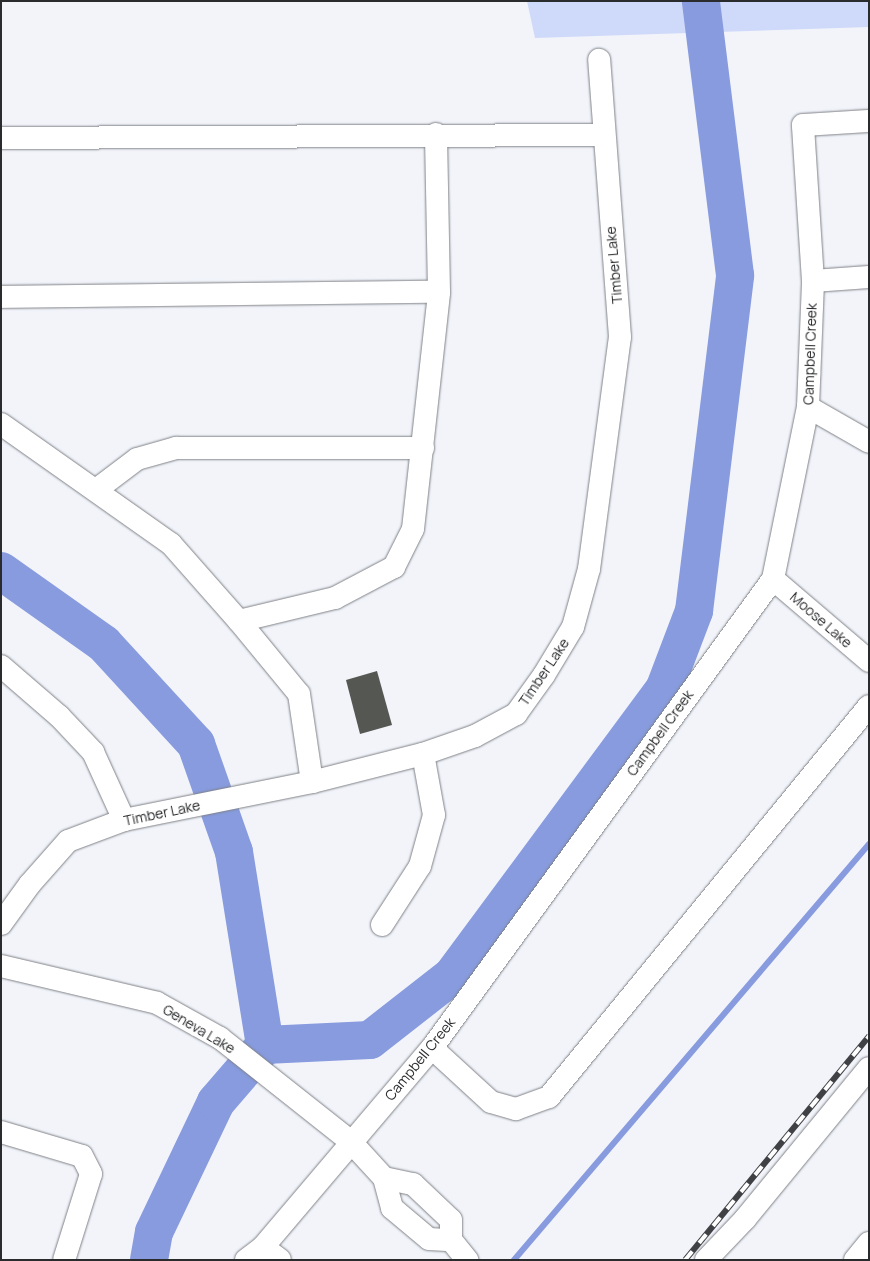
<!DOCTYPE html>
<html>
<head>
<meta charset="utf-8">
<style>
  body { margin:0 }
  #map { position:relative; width:870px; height:1261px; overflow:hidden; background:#f2f4fa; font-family:Manrope,sans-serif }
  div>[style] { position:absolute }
  .green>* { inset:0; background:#cfd9f9 }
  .stream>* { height:6px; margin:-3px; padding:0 3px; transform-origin:3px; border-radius:3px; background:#879bde }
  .river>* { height:38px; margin:-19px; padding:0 19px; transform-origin:19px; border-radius:19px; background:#879bde }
  .building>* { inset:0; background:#555752 }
  .roads { filter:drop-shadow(0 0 1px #7f8186) drop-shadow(0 0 1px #7f8186) }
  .minor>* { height:22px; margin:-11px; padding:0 11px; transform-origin:11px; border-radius:11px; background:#fff }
  .rail>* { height:5.5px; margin-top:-2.75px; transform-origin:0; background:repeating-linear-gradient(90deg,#fff 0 11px,#404144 0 22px); box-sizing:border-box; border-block:1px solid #404144 }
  span { translate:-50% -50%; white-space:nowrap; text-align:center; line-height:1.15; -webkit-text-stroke:5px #fff; paint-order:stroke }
  .street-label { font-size:14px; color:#2a2b2d }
  .frame { position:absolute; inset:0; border:2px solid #2a2b2d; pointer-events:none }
</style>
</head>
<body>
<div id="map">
  <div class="green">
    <i style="clip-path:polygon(527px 1px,869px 1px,869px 27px,535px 38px)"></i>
  </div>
  <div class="stream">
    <i style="left:514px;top:1260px;width:547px;rotate:-49.52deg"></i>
  </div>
  <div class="river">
    <i style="left:1px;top:571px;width:126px;rotate:35.3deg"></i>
    <i style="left:104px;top:644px;width:136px;rotate:47.4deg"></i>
    <i style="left:196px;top:744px;width:114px;rotate:70.6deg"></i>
    <i style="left:234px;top:852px;width:195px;rotate:80.9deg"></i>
    <i style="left:149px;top:1260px;width:28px;rotate:-80deg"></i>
    <i style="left:154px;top:1232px;width:144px;rotate:-64.5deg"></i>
    <i style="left:216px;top:1102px;width:75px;rotate:-49.3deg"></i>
    <i style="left:265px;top:1045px;width:105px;rotate:-2.7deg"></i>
    <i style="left:370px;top:1040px;width:104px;rotate:-38deg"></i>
    <i style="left:452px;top:976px;width:356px;rotate:-53.5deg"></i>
    <i style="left:664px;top:690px;width:85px;rotate:-69.2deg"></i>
    <i style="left:694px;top:611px;width:338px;rotate:-83deg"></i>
    <i style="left:735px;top:275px;width:276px;rotate:-97.1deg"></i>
  </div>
  <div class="building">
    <i style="clip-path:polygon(377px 671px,392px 725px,360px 734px,346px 680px)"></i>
  </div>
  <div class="roads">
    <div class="minor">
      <i style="left:1px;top:138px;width:603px;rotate:-0.29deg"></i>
      <i style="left:813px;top:281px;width:56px;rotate:-4.1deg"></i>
      <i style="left:1px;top:297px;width:438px;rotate:-0.7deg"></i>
      <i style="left:808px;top:407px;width:70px;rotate:29.8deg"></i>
      <i style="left:1px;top:424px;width:208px;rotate:35.2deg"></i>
      <i style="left:171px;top:544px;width:103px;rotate:48.6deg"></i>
      <i style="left:239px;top:621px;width:94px;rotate:50.6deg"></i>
      <i style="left:299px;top:694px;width:89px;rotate:81.6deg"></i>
      <i style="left:96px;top:490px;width:51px;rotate:-37.1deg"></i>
      <i style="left:137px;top:459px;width:41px;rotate:-15.8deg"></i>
      <i style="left:176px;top:448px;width:247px"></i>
      <i style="left:773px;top:579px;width:126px;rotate:40.5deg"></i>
      <i style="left:239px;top:621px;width:99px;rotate:-13.5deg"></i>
      <i style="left:335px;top:598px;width:67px;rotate:-27.7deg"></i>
      <i style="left:394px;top:567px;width:42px;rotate:-63.4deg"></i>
      <i style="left:413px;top:529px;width:238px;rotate:-83.7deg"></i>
      <i style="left:439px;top:292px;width:158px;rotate:-91.1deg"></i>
      <i style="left:1px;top:666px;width:77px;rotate:40.8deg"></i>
      <i style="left:59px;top:716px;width:50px;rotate:46.6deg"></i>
      <i style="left:93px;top:752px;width:75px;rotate:65.5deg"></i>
      <i style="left:1px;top:924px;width:49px;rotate:-54.1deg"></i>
      <i style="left:30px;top:884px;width:57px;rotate:-48.5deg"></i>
      <i style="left:68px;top:841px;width:60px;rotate:-20.6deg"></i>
      <i style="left:124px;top:820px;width:192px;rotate:-11.4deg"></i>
      <i style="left:312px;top:782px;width:114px;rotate:-14.2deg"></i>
      <i style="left:423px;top:754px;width:55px;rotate:-19.1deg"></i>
      <i style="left:475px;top:736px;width:47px;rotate:-28.2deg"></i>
      <i style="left:516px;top:714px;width:48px;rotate:-54.3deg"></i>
      <i style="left:544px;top:675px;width:56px;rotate:-58.9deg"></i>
      <i style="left:573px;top:627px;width:60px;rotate:-74.6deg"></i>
      <i style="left:589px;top:569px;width:234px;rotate:-82.4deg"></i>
      <i style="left:620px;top:337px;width:278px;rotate:-94.3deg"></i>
      <i style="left:382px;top:925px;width:70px;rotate:-57.2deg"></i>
      <i style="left:420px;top:866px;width:53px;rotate:-74.6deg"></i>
      <i style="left:434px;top:815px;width:62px;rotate:-100.2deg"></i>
      <i style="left:1px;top:966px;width:160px;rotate:13.3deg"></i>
      <i style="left:157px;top:1003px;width:72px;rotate:29.1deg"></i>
      <i style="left:220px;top:1038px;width:167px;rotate:38.4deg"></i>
      <i style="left:351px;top:1142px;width:49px;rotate:47.5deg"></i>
      <i style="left:384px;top:1178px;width:31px;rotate:75deg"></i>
      <i style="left:392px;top:1208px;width:48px;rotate:40deg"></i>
      <i style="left:429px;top:1239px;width:22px;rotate:3deg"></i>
      <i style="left:432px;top:1048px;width:80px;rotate:42.5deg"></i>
      <i style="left:491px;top:1102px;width:26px;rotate:16deg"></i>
      <i style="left:516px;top:1109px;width:35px;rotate:-20deg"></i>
      <i style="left:549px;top:1097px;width:505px;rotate:-50.7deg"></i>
      <i style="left:1px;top:1132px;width:84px;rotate:16.5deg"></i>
      <i style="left:82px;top:1156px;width:20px;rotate:63deg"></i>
      <i style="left:91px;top:1174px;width:90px;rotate:107.4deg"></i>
      <i style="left:384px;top:1178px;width:30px;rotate:12deg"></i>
      <i style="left:413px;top:1184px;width:52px;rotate:43.5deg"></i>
      <i style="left:451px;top:1220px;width:20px;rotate:90deg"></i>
      <i style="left:451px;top:1240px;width:26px;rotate:51deg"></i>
      <i style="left:263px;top:1247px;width:21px;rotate:37deg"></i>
      <i style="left:246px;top:1260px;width:21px;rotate:-37deg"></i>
      <i style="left:263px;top:1247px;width:261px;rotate:-49.7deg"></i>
      <i style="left:432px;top:1048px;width:580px;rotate:-53.98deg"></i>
      <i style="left:773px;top:579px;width:176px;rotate:-78.5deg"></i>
      <i style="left:808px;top:407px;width:126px;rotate:-87.7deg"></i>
      <i style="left:813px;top:281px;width:156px;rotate:-93.7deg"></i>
      <i style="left:803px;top:125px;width:66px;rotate:-3.5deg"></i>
      <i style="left:706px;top:1260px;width:57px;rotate:-46.4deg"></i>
      <i style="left:745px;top:1219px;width:195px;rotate:-50.6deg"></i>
      <i style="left:855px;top:1260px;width:22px;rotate:-51deg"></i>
    </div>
  </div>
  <div class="rail">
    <i style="left:685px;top:1260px;width:290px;rotate:-50.6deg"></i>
  </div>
  <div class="street-label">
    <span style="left:614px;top:265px;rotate:-95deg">Timber Lake</span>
    <span style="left:810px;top:354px;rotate:-88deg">Campbell Creek</span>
    <span style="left:821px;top:620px;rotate:41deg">Moose Lake</span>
    <span style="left:544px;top:672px;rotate:-56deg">Timber Lake</span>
    <span style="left:660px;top:733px;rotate:-54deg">Campbell Creek</span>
    <span style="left:162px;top:813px;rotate:-12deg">Timber Lake</span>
    <span style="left:199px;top:1029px;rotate:31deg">Geneva Lake</span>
    <span style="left:420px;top:1059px;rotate:-51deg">Campbell Creek</span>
  </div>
  <div class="frame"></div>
</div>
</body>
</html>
